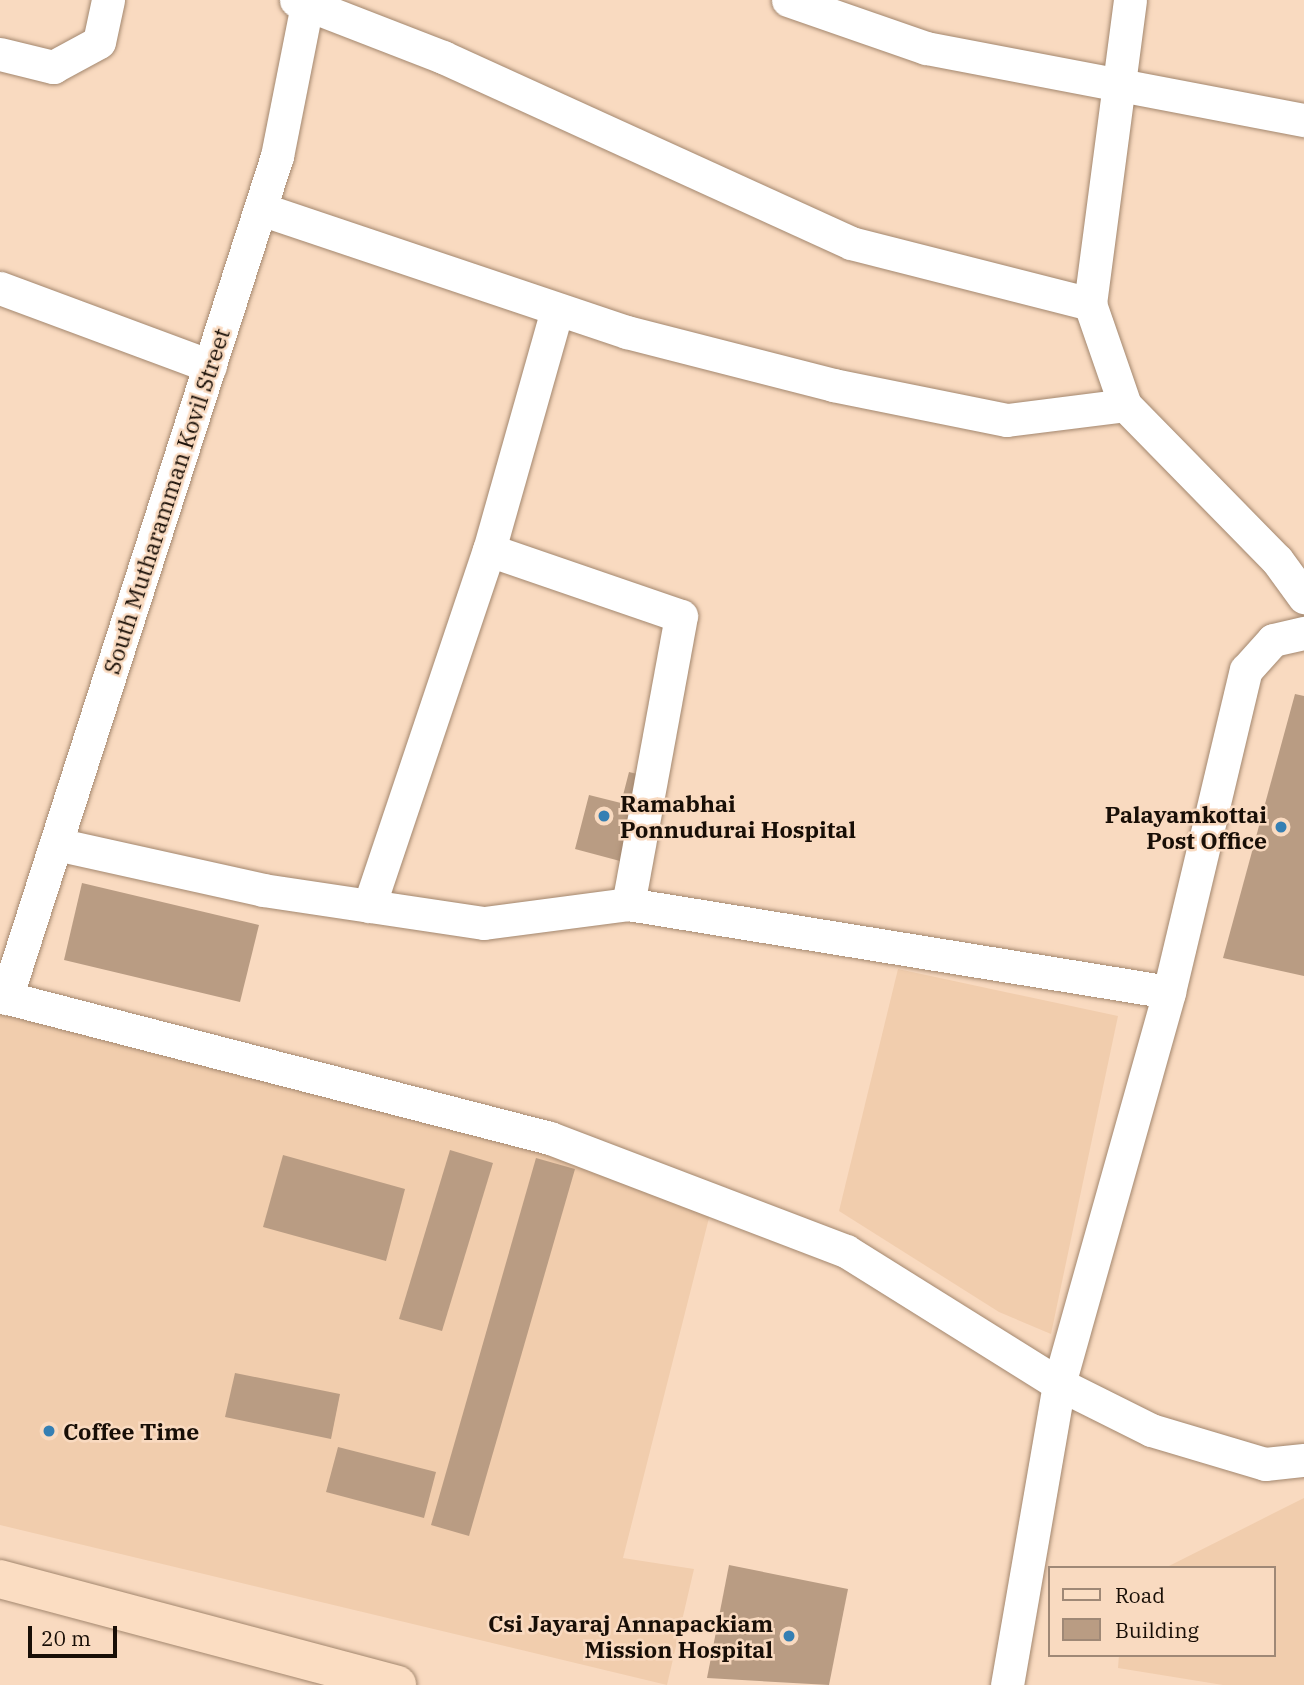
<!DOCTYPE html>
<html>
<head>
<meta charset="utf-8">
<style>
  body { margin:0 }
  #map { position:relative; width:1304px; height:1685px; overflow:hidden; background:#f9dac0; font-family:"IBM Plex Serif",serif }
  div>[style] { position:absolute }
  .built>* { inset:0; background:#f1cdad }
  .building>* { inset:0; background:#b99c83 }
  .roads { filter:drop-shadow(0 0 2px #a3876e) drop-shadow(0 0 2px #a3876e) }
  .minor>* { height:33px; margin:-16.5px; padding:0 16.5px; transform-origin:16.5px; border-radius:16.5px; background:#fff }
  .major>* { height:38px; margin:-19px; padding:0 19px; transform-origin:19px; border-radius:19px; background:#fbddc2 }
  .dots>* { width:19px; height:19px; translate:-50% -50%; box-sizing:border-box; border:4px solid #f9dac0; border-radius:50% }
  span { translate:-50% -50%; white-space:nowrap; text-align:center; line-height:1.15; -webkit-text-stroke:5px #f9dac0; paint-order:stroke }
  .street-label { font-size:23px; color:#180e06 }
  .poi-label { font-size:23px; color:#180e06; font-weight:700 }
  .left { translate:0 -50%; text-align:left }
  .right { translate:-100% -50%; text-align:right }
  .legend { position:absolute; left:1048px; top:1566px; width:228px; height:91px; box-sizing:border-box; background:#f9dac0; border:2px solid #9f8876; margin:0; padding:9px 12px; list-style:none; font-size:21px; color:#180e06 }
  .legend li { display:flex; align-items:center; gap:14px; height:35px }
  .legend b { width:35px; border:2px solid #9f8876 }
  .scale { position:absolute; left:28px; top:1626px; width:89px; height:32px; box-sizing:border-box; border:4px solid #180e06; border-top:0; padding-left:9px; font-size:21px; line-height:24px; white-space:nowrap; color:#180e06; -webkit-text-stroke:5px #f9dac0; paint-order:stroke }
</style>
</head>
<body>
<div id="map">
  <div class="built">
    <i style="clip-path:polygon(898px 969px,1118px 1016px,1051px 1334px,999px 1312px,839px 1211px)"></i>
    <i style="clip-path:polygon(0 1013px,526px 1140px,711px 1210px,623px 1558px,694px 1569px,667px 1685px,0 1525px)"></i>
    <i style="clip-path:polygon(1304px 1498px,1304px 1685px,1223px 1685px,1118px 1668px,1119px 1655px,1274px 1655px,1274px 1568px,1165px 1568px)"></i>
  </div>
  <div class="building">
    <i style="clip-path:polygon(1295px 694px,1304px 696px,1304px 976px,1223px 958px)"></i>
    <i style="clip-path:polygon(629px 772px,658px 779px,635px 865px,575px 849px,589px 795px,621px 803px)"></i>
    <i style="clip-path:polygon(82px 883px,259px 925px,240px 1002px,64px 960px)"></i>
    <i style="clip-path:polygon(450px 1150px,493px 1163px,442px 1331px,399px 1319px)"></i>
    <i style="clip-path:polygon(283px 1155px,405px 1189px,386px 1261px,263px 1227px)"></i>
    <i style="clip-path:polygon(536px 1158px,575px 1169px,469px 1536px,431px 1525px)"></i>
    <i style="clip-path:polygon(235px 1373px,340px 1394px,331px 1439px,225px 1417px)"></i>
    <i style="clip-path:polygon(338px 1447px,436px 1472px,424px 1518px,326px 1492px)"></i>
    <i style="clip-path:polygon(729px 1565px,848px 1589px,829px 1685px,707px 1678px)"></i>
  </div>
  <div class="roads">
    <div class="minor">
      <i style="left:296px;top:0;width:158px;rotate:21.2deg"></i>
      <i style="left:443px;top:57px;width:448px;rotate:24.5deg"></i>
      <i style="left:851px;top:243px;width:247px;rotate:14.3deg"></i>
      <i style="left:788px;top:0;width:146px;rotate:19.2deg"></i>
      <i style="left:926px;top:48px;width:385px;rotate:10.8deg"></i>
      <i style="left:1130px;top:0;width:307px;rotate:97.5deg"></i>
      <i style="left:1090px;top:304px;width:107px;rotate:70.9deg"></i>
      <i style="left:1125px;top:405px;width:217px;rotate:45.6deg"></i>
      <i style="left:1277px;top:560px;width:46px;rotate:53.9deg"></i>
      <i style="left:0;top:54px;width:55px;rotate:13.8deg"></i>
      <i style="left:53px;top:67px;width:52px;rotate:-28.5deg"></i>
      <i style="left:99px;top:42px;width:43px;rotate:-77.9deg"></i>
      <i style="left:261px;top:209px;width:386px;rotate:18.6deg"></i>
      <i style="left:627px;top:332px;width:213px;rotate:14.4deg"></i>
      <i style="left:833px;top:385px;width:177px;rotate:11.4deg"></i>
      <i style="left:1007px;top:420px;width:119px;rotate:-7.2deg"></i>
      <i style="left:0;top:288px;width:224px;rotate:20.4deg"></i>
      <i style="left:489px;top:550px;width:203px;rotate:19deg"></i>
      <i style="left:681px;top:616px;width:293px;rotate:100.4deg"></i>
      <i style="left:56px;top:844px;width:212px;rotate:12.5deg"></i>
      <i style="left:263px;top:890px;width:223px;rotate:8.5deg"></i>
      <i style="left:484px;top:923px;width:145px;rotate:-7.5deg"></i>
      <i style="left:628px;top:904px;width:548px;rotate:9.24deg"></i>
      <i style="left:369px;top:906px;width:376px;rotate:-71.4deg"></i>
      <i style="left:489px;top:550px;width:249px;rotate:-74.2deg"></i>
      <i style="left:0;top:996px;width:568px;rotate:14.48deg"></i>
      <i style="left:550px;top:1138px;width:317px;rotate:20.9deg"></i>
      <i style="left:846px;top:1251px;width:251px;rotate:32deg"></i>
      <i style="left:1059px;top:1384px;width:103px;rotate:26.6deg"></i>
      <i style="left:1151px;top:1430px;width:119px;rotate:16.6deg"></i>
      <i style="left:1265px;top:1464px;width:39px;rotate:-6deg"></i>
      <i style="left:6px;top:998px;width:885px;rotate:-72.16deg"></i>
      <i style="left:277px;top:156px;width:159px;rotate:-78.8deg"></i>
      <i style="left:1007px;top:1685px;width:305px;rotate:-80.2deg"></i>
      <i style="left:1059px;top:1384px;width:407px;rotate:-74.3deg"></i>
      <i style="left:1169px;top:992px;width:331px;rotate:-76.6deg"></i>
      <i style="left:1246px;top:670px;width:40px;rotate:-48deg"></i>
      <i style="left:1273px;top:640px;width:32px;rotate:-13deg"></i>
    </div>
    <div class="major">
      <i style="left:0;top:1579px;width:411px;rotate:14.9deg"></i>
    </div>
  </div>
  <div class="dots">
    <i style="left:604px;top:816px;background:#357fb3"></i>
    <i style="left:1281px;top:827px;background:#357fb3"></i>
    <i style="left:49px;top:1431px;background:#357fb3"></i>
    <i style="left:789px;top:1636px;background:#357fb3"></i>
  </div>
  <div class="street-label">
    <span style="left:166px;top:501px;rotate:-72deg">South Mutharamman Kovil Street</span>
  </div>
  <div class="poi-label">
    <span class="left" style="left:620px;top:816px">Ramabhai<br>Ponnudurai Hospital</span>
    <span class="right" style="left:1267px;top:827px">Palayamkottai<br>Post Office</span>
    <span class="left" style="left:63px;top:1431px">Coffee Time</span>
    <span class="right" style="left:773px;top:1636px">Csi Jayaraj Annapackiam<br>Mission Hospital</span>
  </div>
  <ul class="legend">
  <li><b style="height:9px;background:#fbddc2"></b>Road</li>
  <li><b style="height:19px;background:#b99c83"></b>Building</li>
  </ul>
  <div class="scale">20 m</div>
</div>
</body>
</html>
